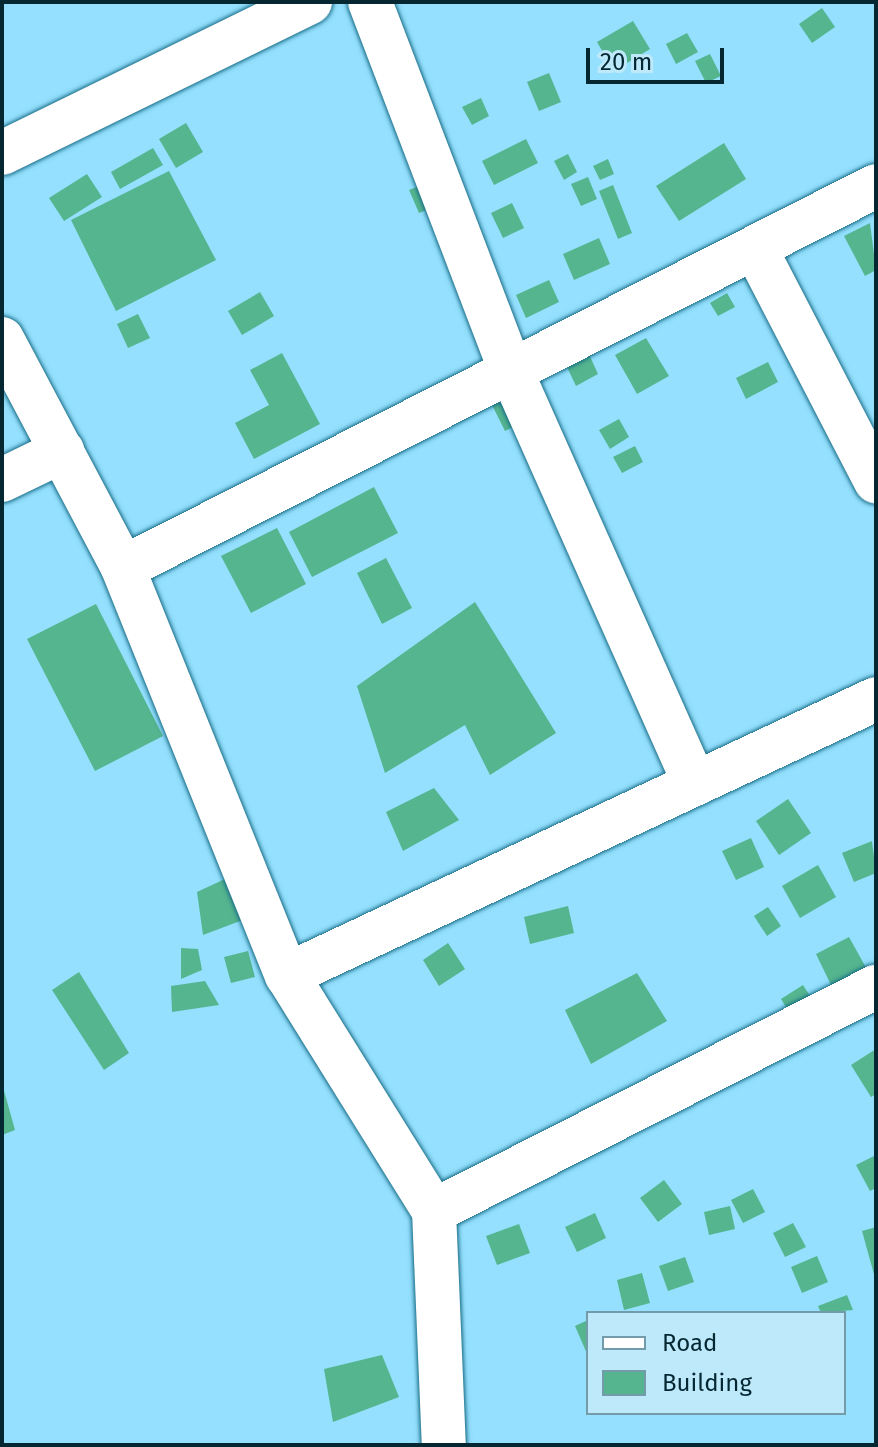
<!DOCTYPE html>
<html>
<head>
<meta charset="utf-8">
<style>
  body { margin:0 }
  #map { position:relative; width:878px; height:1447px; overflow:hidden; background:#94e0fe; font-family:"Fira Sans",sans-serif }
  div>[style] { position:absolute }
  .building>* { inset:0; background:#55b58e }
  .roads { filter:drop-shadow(0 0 2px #186c86) drop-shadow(0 0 2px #186c86) }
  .street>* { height:44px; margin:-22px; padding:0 22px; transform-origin:22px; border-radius:22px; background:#fff }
  .secondary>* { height:44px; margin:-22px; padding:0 22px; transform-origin:22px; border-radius:22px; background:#fff }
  span { translate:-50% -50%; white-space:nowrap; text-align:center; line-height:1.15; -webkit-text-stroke:6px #bde9fa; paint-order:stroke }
  .frame { position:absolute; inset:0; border:4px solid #052732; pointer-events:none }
  .legend { position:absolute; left:586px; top:1311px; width:260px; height:104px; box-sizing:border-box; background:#bde9fa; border:2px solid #739baa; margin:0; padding:10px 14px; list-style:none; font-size:24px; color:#052732 }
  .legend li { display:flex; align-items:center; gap:16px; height:40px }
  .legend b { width:40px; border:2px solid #739baa }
  .scale { position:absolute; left:586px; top:48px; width:138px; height:36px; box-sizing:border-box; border:4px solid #052732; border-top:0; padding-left:10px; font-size:24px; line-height:28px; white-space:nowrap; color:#052732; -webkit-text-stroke:6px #bde9fa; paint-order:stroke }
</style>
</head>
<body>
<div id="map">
  <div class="building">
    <i style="clip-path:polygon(822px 8px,835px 27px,812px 43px,799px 24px)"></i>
    <i style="clip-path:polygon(633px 21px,650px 49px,614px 71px,597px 42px)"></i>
    <i style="clip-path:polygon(687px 33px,698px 52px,676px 64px,666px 44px)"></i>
    <i style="clip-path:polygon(710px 54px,721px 76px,706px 83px,695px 61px)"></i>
    <i style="clip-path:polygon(549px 73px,561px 102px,539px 111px,527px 82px)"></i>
    <i style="clip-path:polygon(481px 98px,489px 116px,472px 125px,462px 107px)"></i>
    <i style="clip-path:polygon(186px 123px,203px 152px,176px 168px,159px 139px)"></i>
    <i style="clip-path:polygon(526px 139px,538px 163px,494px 185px,482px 161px)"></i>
    <i style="clip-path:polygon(724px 143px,746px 179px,679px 221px,656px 186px)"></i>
    <i style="clip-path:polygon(153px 148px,163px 165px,120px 189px,111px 172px)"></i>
    <i style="clip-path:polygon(568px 154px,577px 172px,564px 180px,554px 161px)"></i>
    <i style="clip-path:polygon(608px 159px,614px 174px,600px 180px,593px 166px)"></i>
    <i style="clip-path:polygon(169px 171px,216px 260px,116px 311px,71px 220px)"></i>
    <i style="clip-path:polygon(87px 174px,102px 197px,64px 221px,49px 198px)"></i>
    <i style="clip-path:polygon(588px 177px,597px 199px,581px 206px,571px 184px)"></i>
    <i style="clip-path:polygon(430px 182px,439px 205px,419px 213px,409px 190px)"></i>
    <i style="clip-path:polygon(613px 185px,632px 233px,618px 239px,599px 191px)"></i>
    <i style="clip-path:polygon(512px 203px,524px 228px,503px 238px,491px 213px)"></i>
    <i style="clip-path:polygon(870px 223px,876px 270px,865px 276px,844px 236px)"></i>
    <i style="clip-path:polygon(599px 238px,610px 264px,574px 280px,563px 254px)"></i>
    <i style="clip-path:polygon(549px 280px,559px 302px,526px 318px,516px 295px)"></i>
    <i style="clip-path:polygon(260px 292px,274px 316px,242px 335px,228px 311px)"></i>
    <i style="clip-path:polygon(727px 293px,735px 307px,718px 316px,710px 303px)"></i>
    <i style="clip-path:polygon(138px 314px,150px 338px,128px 348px,117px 324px)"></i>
    <i style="clip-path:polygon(646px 338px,669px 376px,637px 394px,615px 355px)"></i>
    <i style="clip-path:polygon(588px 352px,598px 374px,576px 386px,565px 363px)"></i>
    <i style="clip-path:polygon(282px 353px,320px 424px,254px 459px,235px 423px,269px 405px,250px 370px)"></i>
    <i style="clip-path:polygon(768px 362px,778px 382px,746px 399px,736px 378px)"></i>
    <i style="clip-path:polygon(511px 390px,527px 420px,505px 431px,490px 401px)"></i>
    <i style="clip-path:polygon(619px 419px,629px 437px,610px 449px,599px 430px)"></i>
    <i style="clip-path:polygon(635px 446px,643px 462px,622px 473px,613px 457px)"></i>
    <i style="clip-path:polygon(374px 487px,398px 533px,312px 577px,289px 532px)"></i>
    <i style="clip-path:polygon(277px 528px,306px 584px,251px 613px,221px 556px)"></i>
    <i style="clip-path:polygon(386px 558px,412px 608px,382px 624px,357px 573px)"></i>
    <i style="clip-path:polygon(475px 602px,556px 733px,490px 775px,465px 725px,385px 773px,357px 686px)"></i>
    <i style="clip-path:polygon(96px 604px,163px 736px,95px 771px,27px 639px)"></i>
    <i style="clip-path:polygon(434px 788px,459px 820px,403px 851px,386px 812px)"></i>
    <i style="clip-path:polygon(788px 799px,811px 833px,779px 855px,756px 821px)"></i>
    <i style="clip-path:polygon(751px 838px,764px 867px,736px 880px,722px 851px)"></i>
    <i style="clip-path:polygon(872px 841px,876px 873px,854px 882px,842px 853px)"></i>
    <i style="clip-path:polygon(818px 865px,836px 897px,800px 918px,782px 886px)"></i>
    <i style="clip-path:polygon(227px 878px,248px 918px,203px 935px,197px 892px)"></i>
    <i style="clip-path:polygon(568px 906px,574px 933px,530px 944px,524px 917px)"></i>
    <i style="clip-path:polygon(768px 907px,781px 926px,767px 936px,754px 916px)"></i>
    <i style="clip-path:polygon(849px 937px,869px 973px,834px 991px,816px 954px)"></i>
    <i style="clip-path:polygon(448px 943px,465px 969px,439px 986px,423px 960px)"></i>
    <i style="clip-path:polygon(181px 948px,198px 949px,202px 970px,181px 979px)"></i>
    <i style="clip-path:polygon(248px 951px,255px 977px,231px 983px,224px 957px)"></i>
    <i style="clip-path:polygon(79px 972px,129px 1053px,104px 1070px,52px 990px)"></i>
    <i style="clip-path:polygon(637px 973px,667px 1021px,591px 1064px,565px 1010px)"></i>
    <i style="clip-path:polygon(205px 981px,219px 1005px,172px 1012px,171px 986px)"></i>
    <i style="clip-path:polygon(803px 985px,817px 1007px,795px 1022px,781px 999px)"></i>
    <i style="clip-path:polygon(876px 1049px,876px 1094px,871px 1097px,851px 1065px)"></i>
    <i style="clip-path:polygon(3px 1087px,15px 1130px,2px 1135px,2px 1088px)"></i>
    <i style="clip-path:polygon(876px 1155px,876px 1188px,870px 1191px,856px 1165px)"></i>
    <i style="clip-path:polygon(664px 1180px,682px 1204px,658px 1222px,640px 1198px)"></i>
    <i style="clip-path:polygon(753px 1189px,765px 1212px,743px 1223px,731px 1200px)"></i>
    <i style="clip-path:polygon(730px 1206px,735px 1229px,709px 1235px,704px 1212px)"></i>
    <i style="clip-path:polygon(595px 1213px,606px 1238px,577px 1252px,565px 1227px)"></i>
    <i style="clip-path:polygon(793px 1223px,806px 1247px,785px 1257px,773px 1233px)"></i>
    <i style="clip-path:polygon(519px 1224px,530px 1253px,497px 1265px,486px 1236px)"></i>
    <i style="clip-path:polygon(876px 1227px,876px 1278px,875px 1278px,862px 1231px)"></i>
    <i style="clip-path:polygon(817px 1256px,828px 1282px,802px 1293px,791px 1267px)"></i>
    <i style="clip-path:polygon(685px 1257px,694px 1282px,668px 1291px,659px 1266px)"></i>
    <i style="clip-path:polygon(642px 1273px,650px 1303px,624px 1310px,617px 1280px)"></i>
    <i style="clip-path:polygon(847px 1295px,853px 1310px,821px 1313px,818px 1306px)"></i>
    <i style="clip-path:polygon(588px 1320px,588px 1356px,575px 1326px)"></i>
    <i style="clip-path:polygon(382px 1355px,399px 1397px,333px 1422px,324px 1369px)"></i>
  </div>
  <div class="roads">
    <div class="street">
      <i style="left:370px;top:2px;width:395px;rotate:69.1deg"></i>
      <i style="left:511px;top:371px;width:452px;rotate:66deg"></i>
      <i style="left:755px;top:248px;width:263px;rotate:62.6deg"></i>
      <i style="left:2px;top:339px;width:259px;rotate:62.1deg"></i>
      <i style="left:123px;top:568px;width:439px;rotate:68.1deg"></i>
      <i style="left:287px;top:975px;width:278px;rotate:58.1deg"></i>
      <i style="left:434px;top:1211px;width:234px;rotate:87.6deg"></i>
      <i style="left:2px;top:480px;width:67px;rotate:-25.8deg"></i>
      <i style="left:123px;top:568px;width:844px;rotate:-26.9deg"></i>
      <i style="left:287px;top:975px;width:650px;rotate:-25.11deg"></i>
      <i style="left:434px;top:1211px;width:496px;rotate:-26.9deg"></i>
    </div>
    <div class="secondary">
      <i style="left:2px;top:153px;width:343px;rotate:-26.1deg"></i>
    </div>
  </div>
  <div class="frame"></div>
  <ul class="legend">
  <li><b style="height:10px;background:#fff"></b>Road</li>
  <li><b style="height:22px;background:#55b58e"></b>Building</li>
  </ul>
  <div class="scale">20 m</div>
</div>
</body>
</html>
